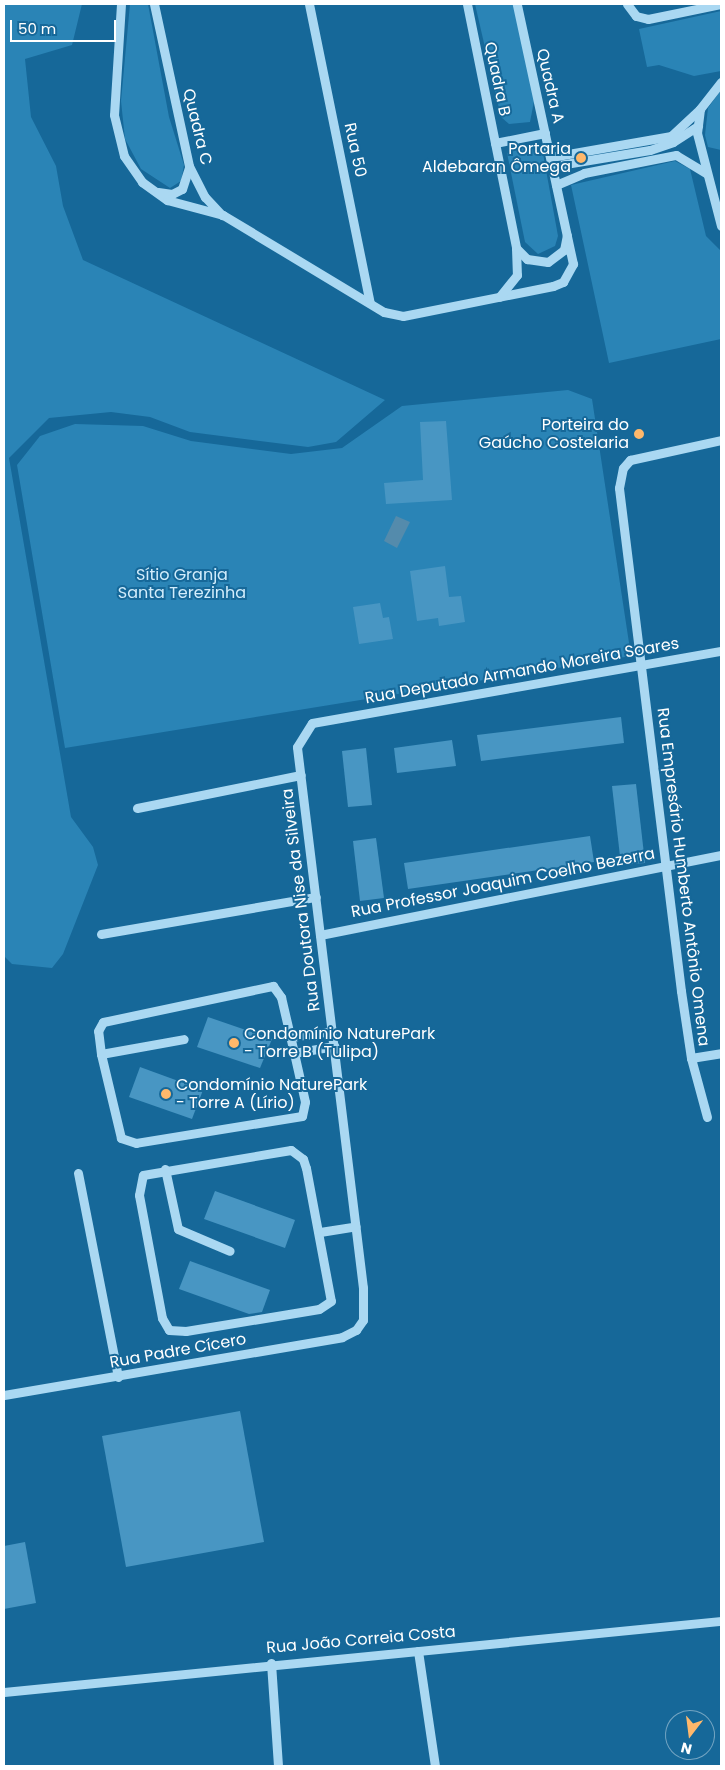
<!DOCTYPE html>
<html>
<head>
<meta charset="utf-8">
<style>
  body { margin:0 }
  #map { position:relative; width:725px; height:1770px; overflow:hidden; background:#166899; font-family:Poppins,sans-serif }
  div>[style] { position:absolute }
  .green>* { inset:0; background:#2a84b6 }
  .water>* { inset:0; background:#548bac }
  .building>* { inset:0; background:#4896c3 }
  .minor>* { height:9px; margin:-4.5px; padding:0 4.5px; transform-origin:4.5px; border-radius:4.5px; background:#aad8f2 }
  .dots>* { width:14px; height:14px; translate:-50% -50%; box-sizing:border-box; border:2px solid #166899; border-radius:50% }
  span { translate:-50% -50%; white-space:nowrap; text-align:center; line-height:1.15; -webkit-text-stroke:4px #166899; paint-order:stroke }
  .street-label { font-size:16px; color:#fff }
  .poi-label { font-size:16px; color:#fff }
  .right { translate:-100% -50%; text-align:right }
  .left { translate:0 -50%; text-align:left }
  .park-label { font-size:16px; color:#d2edfc }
  .frame { position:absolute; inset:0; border:5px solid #fff; pointer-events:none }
  .north { position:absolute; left:665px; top:1710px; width:50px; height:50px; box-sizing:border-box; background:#166899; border:1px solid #73a4c2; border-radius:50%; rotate:195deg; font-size:14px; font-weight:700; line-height:20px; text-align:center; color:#fff }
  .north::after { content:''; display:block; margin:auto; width:18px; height:22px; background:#ffb86b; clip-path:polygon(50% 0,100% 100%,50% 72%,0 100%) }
  .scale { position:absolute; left:10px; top:20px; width:106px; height:22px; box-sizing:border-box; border:2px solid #fff; border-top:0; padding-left:6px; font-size:15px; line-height:18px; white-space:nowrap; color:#fff; -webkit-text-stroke:4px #166899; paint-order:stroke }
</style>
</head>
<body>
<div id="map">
  <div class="green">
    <i style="clip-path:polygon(4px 4px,82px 4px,72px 45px,25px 59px,31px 117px,56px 166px,63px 206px,83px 260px,385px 400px,336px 442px,308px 447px,190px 432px,150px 417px,111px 412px,49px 418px,9px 458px,71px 817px,93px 847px,98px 865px,63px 954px,52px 968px,12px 964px,4px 956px)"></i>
    <i style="clip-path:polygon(130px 4px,148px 4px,169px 117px,184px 165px,181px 181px,170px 188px,141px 169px,125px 139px,121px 101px)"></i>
    <i style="clip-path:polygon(475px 4px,515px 4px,535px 96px,530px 122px,509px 124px,501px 117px)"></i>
    <i style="clip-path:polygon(721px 11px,721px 71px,694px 76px,659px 65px,647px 67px,639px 29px)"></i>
    <i style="clip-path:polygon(721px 90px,721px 150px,708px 147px,705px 135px,708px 108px)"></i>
    <i style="clip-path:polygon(532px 143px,542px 148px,558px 236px,555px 246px,538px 254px,525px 242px,507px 153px)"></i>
    <i style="clip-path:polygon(675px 161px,690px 169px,706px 236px,721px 251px,721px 339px,609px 363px,571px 185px)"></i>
    <i style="clip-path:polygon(568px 390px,592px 399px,631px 656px,65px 748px,17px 465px,40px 436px,75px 424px,143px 426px,191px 441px,291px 454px,342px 448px,402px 406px)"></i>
  </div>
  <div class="water">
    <i style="clip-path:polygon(396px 516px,410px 522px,397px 548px,384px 541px)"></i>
  </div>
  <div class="building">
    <i style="clip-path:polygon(446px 421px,452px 500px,386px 504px,384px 483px,423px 480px,420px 422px)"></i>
    <i style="clip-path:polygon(445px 566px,449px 597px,461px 596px,465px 622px,439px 626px,438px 618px,417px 621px,410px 571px)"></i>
    <i style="clip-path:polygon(380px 603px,383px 618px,389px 617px,393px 639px,359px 644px,353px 607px)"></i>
    <i style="clip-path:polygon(621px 717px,624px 743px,481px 761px,477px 735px)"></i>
    <i style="clip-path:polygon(452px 740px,456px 766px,397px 773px,394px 748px)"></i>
    <i style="clip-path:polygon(366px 748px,372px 805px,348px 807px,342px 751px)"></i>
    <i style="clip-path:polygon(636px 784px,645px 863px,621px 865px,612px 786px)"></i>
    <i style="clip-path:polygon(590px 836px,594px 862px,408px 889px,404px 863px)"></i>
    <i style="clip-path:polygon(376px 838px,384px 898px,360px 901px,353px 841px)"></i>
    <i style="clip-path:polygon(208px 1017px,272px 1039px,260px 1068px,197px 1047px)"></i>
    <i style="clip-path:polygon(140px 1067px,203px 1090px,192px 1119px,129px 1097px)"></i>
    <i style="clip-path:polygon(215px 1191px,295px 1220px,285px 1248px,204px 1219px)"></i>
    <i style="clip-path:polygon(190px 1261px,270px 1290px,262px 1312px,249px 1314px,179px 1289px)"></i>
    <i style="clip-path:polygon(240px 1411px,264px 1542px,126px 1567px,102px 1436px)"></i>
    <i style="clip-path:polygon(25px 1542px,36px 1603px,4px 1609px,4px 1546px)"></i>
  </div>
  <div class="minor">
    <i style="left:121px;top:4px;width:111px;rotate:93.6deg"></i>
    <i style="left:114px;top:115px;width:42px;rotate:76.3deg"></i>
    <i style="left:124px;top:156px;width:32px;rotate:55deg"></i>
    <i style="left:142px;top:182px;width:31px;rotate:36deg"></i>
    <i style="left:167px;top:200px;width:58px;rotate:15deg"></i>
    <i style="left:223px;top:215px;width:188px;rotate:31.1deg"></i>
    <i style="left:384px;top:312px;width:19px;rotate:12deg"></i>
    <i style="left:403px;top:316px;width:153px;rotate:-11.3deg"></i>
    <i style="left:553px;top:286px;width:11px;rotate:-22deg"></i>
    <i style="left:563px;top:282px;width:21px;rotate:-61deg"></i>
    <i style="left:573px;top:264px;width:266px;rotate:-102.2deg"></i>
    <i style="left:154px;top:4px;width:166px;rotate:77.8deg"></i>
    <i style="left:189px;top:166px;width:35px;rotate:63deg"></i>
    <i style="left:205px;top:197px;width:25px;rotate:47deg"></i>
    <i style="left:309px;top:4px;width:305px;rotate:78.5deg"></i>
    <i style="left:467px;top:4px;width:249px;rotate:78.6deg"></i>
    <i style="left:516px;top:248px;width:27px;rotate:88deg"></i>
    <i style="left:517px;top:275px;width:28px;rotate:129deg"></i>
    <i style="left:627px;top:4px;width:15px;rotate:53deg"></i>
    <i style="left:636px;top:16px;width:12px;rotate:14deg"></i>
    <i style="left:648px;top:19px;width:75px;rotate:-11.6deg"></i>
    <i style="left:721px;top:82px;width:34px;rotate:128deg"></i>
    <i style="left:700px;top:109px;width:24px;rotate:97deg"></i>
    <i style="left:697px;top:133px;width:96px;rotate:75.5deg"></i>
    <i style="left:495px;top:143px;width:51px;rotate:-11.3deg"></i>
    <i style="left:551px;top:157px;width:122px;rotate:-9.9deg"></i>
    <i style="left:671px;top:136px;width:40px;rotate:-43deg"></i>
    <i style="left:553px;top:166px;width:98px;rotate:-9.4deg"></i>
    <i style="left:650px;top:150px;width:24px;rotate:-19deg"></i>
    <i style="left:673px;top:142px;width:30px;rotate:-33deg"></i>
    <i style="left:556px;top:185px;width:30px;rotate:-23deg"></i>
    <i style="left:584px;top:173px;width:94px;rotate:-11.1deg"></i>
    <i style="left:676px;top:155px;width:35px;rotate:31deg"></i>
    <i style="left:158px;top:192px;width:14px;rotate:8deg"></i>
    <i style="left:172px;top:194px;width:11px;rotate:-27deg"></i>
    <i style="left:182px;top:189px;width:23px;rotate:-72deg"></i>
    <i style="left:516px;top:248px;width:16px;rotate:45deg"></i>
    <i style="left:527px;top:259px;width:21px;rotate:8deg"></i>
    <i style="left:548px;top:262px;width:20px;rotate:-37deg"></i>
    <i style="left:564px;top:250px;width:15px;rotate:-79deg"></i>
    <i style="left:137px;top:808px;width:167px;rotate:-11.4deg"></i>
    <i style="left:101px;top:934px;width:218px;rotate:-9.8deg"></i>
    <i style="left:320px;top:935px;width:409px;rotate:-11.3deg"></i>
    <i style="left:273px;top:986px;width:14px;rotate:54deg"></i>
    <i style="left:281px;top:997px;width:57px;rotate:76.9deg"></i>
    <i style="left:294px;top:1053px;width:50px;rotate:77.3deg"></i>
    <i style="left:305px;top:1102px;width:14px;rotate:102deg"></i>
    <i style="left:302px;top:1116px;width:168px;rotate:170.8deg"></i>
    <i style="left:136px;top:1143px;width:16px;rotate:-162deg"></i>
    <i style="left:121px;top:1138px;width:86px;rotate:-103.4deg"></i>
    <i style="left:101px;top:1054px;width:23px;rotate:-97deg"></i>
    <i style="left:98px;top:1031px;width:10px;rotate:-61deg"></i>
    <i style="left:103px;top:1022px;width:174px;rotate:-12deg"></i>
    <i style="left:291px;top:1037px;width:41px;rotate:-8.3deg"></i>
    <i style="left:294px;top:1053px;width:41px;rotate:-9.9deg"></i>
    <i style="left:101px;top:1054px;width:84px;rotate:-10.2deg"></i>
    <i style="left:691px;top:1058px;width:30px;rotate:-9deg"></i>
    <i style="left:707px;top:1117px;width:61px;rotate:-105.2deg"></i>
    <i style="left:691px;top:1058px;width:68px;rotate:-98.5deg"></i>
    <i style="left:681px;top:991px;width:507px;rotate:-97.03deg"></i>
    <i style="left:619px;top:488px;width:20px;rotate:-79deg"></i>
    <i style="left:623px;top:468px;width:11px;rotate:-49deg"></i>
    <i style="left:630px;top:460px;width:93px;rotate:-12.4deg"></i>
    <i style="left:291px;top:1150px;width:15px;rotate:37deg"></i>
    <i style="left:303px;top:1159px;width:9px;rotate:72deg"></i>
    <i style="left:306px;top:1168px;width:135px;rotate:79.4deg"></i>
    <i style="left:331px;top:1301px;width:14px;rotate:146deg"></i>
    <i style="left:319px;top:1309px;width:135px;rotate:170.6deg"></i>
    <i style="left:186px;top:1331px;width:17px;rotate:-177deg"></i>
    <i style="left:169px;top:1330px;width:14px;rotate:-120deg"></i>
    <i style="left:162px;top:1318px;width:125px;rotate:-100.6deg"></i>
    <i style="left:139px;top:1195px;width:20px;rotate:-79deg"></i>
    <i style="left:143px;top:1175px;width:150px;rotate:-9.6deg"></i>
    <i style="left:165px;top:1169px;width:61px;rotate:77.8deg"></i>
    <i style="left:178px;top:1229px;width:56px;rotate:22.9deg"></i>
    <i style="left:78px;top:1173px;width:208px;rotate:78.9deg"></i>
    <i style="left:320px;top:1232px;width:36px;rotate:-9deg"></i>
    <i style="left:4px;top:1395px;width:343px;rotate:-9.7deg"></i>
    <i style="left:342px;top:1337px;width:16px;rotate:-27deg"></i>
    <i style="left:356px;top:1330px;width:12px;rotate:-55deg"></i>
    <i style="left:363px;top:1320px;width:32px;rotate:-90deg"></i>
    <i style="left:363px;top:1288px;width:545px;rotate:-96.96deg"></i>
    <i style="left:297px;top:747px;width:28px;rotate:-58deg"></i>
    <i style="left:312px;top:723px;width:415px;rotate:-10deg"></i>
    <i style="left:418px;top:1651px;width:116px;rotate:81.6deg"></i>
    <i style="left:271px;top:1663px;width:103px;rotate:86.1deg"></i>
    <i style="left:4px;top:1692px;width:721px;rotate:-5.66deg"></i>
  </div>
  <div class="dots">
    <i style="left:581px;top:158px;background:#ffb86b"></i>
    <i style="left:639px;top:434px;background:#ffb86b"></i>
    <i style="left:234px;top:1043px;background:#ffb86b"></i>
    <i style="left:166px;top:1094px;background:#ffb86b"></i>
  </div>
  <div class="street-label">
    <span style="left:497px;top:79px;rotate:78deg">Quadra B</span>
    <span style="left:550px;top:86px;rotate:77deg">Quadra A</span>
    <span style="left:197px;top:127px;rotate:76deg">Quadra C</span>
    <span style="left:355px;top:150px;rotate:78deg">Rua 50</span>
    <span style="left:522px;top:671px;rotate:-10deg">Rua Deputado Armando Moreira Soares</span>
    <span style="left:683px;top:877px;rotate:83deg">Rua Empresário Humberto Antônio Omena</span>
    <span style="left:503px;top:883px;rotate:-11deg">Rua Professor Joaquim Coelho Bezerra</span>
    <span style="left:301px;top:900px;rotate:-97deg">Rua Doutora Nise da Silveira</span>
    <span style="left:178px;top:1351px;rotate:-10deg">Rua Padre Cícero</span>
    <span style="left:361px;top:1640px;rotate:-5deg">Rua João Correia Costa</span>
  </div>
  <div class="poi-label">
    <span class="right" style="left:571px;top:158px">Portaria<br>Aldebaran Ômega</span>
    <span class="right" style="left:629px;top:434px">Porteira do<br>Gaúcho Costelaria</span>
    <span class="left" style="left:244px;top:1043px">Condomínio NaturePark<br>- Torre B (Tulipa)</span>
    <span class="left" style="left:176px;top:1094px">Condomínio NaturePark<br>- Torre A (Lírio)</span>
  </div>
  <div class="park-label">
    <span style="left:182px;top:584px">Sítio Granja<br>Santa Terezinha</span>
  </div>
  <div class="frame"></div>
  <div class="north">N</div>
  <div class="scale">50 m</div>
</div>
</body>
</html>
